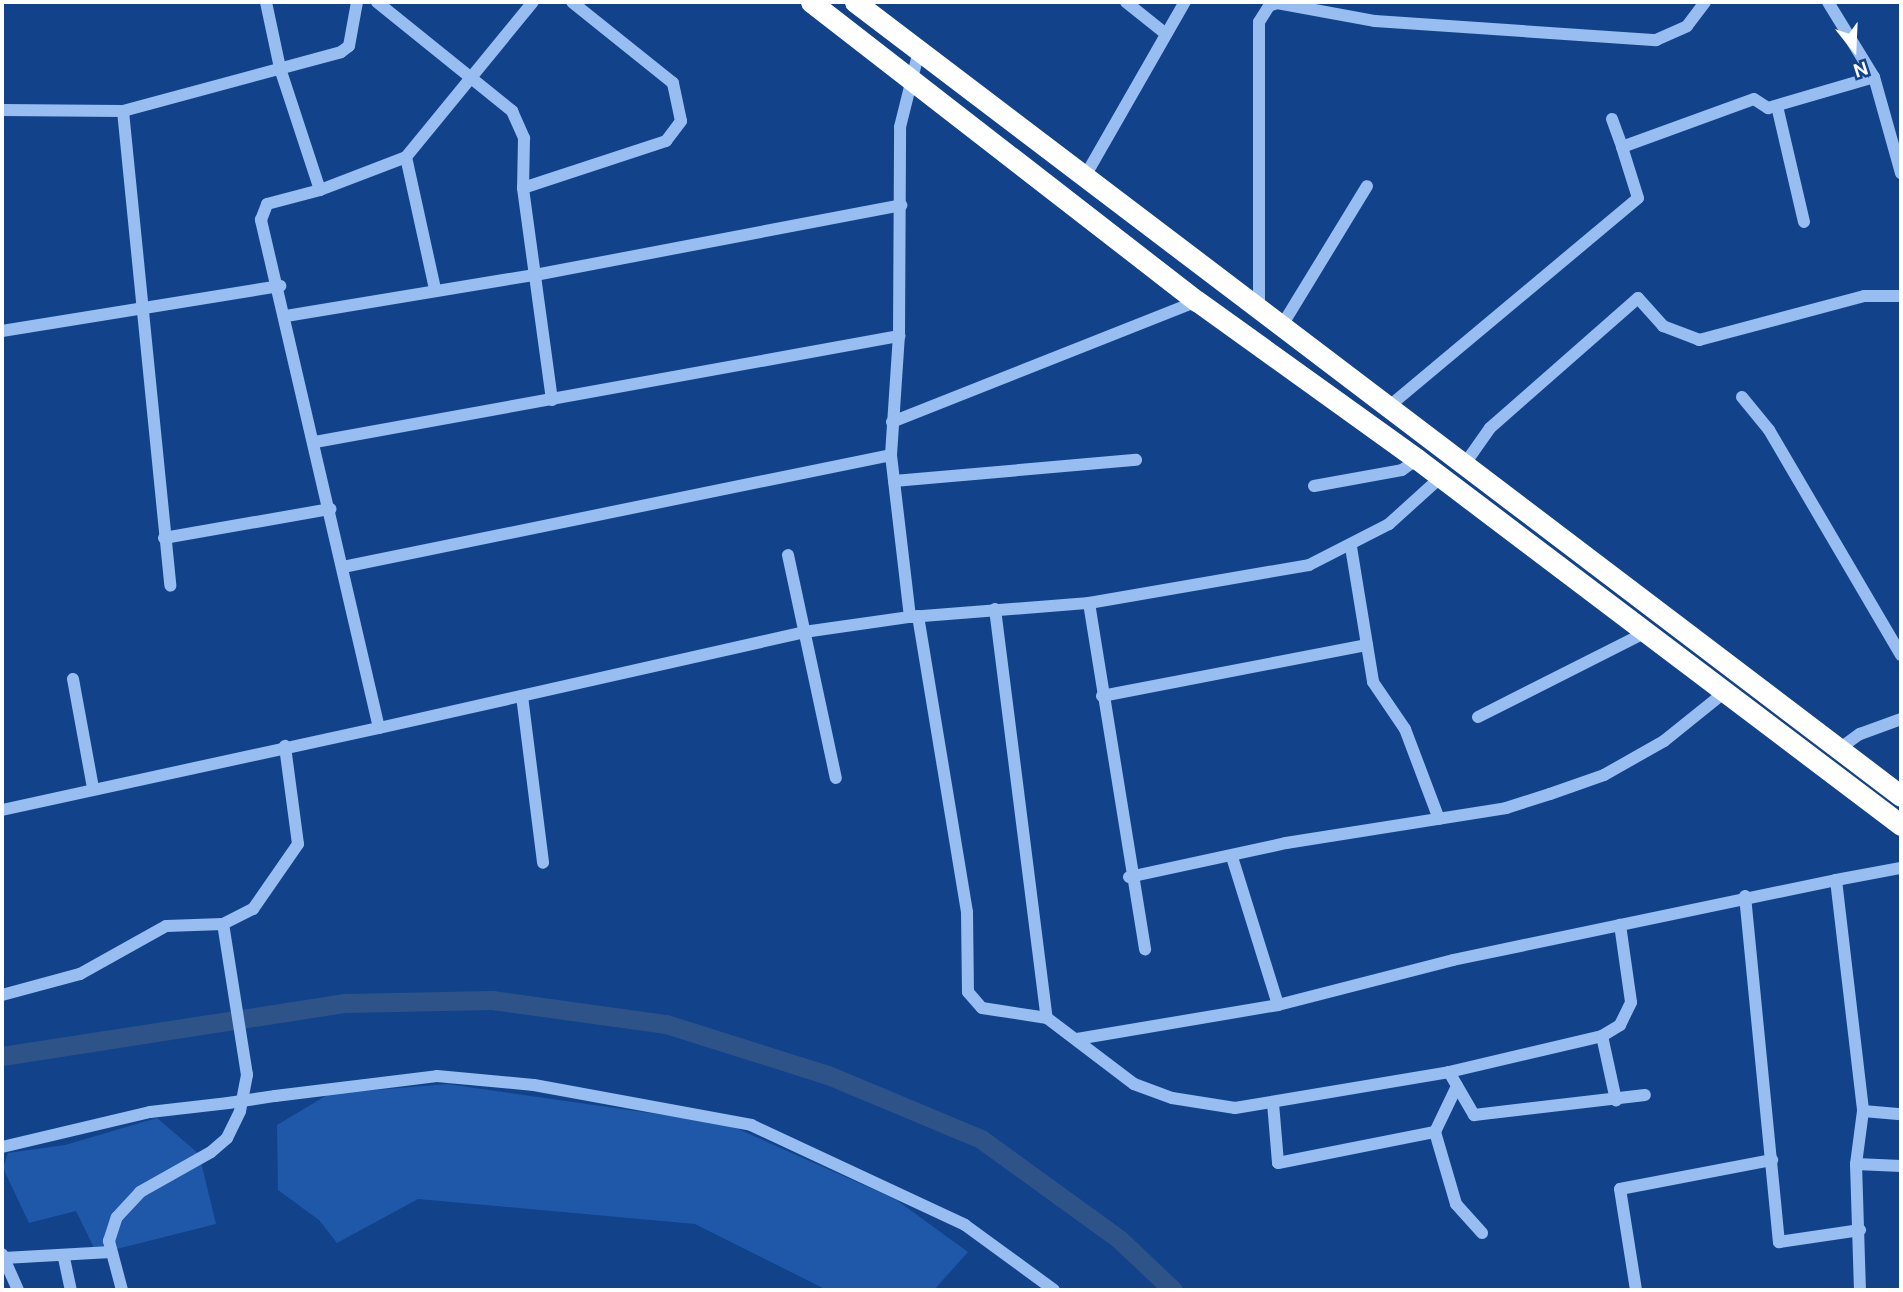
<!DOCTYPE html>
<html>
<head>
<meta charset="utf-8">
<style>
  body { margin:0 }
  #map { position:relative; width:1903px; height:1292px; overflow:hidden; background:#11428a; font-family:"DM Sans",sans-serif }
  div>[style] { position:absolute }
  .green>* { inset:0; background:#1f58a9 }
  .canal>* { height:19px; margin:-9.5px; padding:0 9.5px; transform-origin:9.5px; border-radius:9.5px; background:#2e5389 }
  .minor>* { height:12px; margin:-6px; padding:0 6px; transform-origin:6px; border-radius:6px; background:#97bdf1 }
  .highway>* { height:21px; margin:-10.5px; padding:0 10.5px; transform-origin:10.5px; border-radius:10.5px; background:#fff }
  .minor-bridge>* { height:12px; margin:-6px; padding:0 6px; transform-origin:6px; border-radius:6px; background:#97bdf1 }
  span { translate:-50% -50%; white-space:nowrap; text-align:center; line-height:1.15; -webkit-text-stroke:6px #11428a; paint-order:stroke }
  .frame { position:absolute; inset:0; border:4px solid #fff; pointer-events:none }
  .north { position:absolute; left:1819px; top:14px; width:70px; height:70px; -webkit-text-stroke:5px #11428a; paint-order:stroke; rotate:162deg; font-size:19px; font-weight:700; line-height:28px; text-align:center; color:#fff }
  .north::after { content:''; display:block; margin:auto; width:24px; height:32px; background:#fff; clip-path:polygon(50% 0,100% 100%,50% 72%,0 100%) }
</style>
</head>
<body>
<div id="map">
  <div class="green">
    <i style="clip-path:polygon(447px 1084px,727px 1124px,895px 1199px,968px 1252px,934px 1290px,827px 1290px,695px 1224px,418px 1199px,337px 1243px,319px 1220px,278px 1190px,277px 1125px,329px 1094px)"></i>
    <i style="clip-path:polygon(157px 1118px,199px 1154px,216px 1224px,97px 1254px,76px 1211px,29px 1223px,3px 1168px,8px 1153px,65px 1145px)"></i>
  </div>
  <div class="canal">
    <i style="left:2px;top:1056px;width:347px;rotate:-8.8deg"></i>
    <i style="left:345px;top:1003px;width:147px;rotate:-1.2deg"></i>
    <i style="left:492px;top:1000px;width:176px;rotate:7.9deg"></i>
    <i style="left:666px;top:1024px;width:170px;rotate:17.5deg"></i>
    <i style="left:828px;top:1075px;width:166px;rotate:22.7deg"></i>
    <i style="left:981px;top:1139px;width:170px;rotate:35.9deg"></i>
    <i style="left:1119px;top:1239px;width:74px;rotate:43.4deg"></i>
  </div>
  <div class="minor">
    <i style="left:377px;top:2px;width:174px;rotate:38.9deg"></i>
    <i style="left:512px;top:111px;width:30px;rotate:66deg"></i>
    <i style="left:524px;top:138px;width:50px;rotate:91.1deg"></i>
    <i style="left:1126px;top:2px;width:51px;rotate:38.7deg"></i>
    <i style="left:1828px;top:2px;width:88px;rotate:58.5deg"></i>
    <i style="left:1874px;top:77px;width:100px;rotate:74.3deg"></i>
    <i style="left:1777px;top:106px;width:119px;rotate:76.9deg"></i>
    <i style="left:2px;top:110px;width:121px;rotate:0.5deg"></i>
    <i style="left:123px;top:111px;width:226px;rotate:-15.1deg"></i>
    <i style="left:341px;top:52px;width:10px;rotate:-37deg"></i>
    <i style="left:349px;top:46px;width:45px;rotate:-79.7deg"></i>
    <i style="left:123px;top:111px;width:477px;rotate:84.3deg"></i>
    <i style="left:1612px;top:119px;width:30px;rotate:70deg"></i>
    <i style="left:1622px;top:147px;width:140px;rotate:-20deg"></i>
    <i style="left:1754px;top:99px;width:17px;rotate:33deg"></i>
    <i style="left:1768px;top:108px;width:110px;rotate:-16.3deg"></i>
    <i style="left:406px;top:157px;width:135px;rotate:77.6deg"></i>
    <i style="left:1084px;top:178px;width:203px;rotate:-60.2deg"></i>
    <i style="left:320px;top:190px;width:92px;rotate:-21deg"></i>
    <i style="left:406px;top:157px;width:200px;rotate:-50.7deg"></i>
    <i style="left:1259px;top:310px;width:288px;rotate:-90deg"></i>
    <i style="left:1259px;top:22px;width:19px;rotate:-58deg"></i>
    <i style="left:1269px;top:6px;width:9px;rotate:-21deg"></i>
    <i style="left:1277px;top:3px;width:100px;rotate:10.4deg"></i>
    <i style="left:1375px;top:21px;width:282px;rotate:3.9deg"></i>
    <i style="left:1656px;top:40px;width:34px;rotate:-24deg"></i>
    <i style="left:1687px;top:26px;width:30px;rotate:-53deg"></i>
    <i style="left:286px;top:316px;width:252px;rotate:-9.4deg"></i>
    <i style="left:535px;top:275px;width:373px;rotate:-10.8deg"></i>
    <i style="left:1281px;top:327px;width:165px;rotate:-58.6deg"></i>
    <i style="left:2px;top:331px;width:282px;rotate:-9.2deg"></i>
    <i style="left:1742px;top:397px;width:43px;rotate:50.7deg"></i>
    <i style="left:1769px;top:430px;width:261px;rotate:59.6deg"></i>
    <i style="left:552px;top:400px;width:214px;rotate:-97.8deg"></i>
    <i style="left:523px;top:188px;width:151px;rotate:-18.2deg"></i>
    <i style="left:666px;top:141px;width:25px;rotate:-53deg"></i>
    <i style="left:681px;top:121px;width:39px;rotate:-102deg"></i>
    <i style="left:673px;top:83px;width:129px;rotate:-141.3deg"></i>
    <i style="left:1387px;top:408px;width:327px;rotate:-39.9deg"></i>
    <i style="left:1638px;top:198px;width:53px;rotate:-107.4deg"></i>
    <i style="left:892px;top:422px;width:328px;rotate:-21.6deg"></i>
    <i style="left:315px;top:442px;width:594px;rotate:-10.29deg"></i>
    <i style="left:1464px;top:465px;width:45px;rotate:-54.9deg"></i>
    <i style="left:1490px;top:428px;width:197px;rotate:-41.3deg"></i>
    <i style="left:1638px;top:298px;width:38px;rotate:48deg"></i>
    <i style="left:1663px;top:326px;width:39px;rotate:21deg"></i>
    <i style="left:1699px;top:340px;width:171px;rotate:-14.9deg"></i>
    <i style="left:1864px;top:296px;width:37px"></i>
    <i style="left:894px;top:481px;width:243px;rotate:-5deg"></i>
    <i style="left:1314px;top:486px;width:89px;rotate:-10.3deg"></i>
    <i style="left:1402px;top:470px;width:19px;rotate:-36deg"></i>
    <i style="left:164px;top:538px;width:169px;rotate:-9.9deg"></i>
    <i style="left:1351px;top:547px;width:137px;rotate:80.7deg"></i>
    <i style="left:1373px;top:682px;width:57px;rotate:55.8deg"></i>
    <i style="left:1405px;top:729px;width:96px;rotate:69.3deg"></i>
    <i style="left:788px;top:555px;width:228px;rotate:77.9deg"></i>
    <i style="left:343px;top:567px;width:559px;rotate:-11.55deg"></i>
    <i style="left:1089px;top:603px;width:351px;rotate:80.8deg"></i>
    <i style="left:995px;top:609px;width:412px;rotate:82.8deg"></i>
    <i style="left:918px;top:616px;width:300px;rotate:80.6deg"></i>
    <i style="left:967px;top:912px;width:80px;rotate:89.3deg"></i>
    <i style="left:968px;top:992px;width:21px;rotate:49deg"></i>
    <i style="left:982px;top:1008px;width:66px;rotate:8.7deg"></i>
    <i style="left:1047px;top:1018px;width:109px;rotate:37.2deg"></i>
    <i style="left:1134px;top:1084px;width:40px;rotate:20.2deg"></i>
    <i style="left:1172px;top:1098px;width:64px;rotate:9deg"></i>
    <i style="left:1235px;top:1108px;width:217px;rotate:-9.5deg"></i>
    <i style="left:1449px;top:1072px;width:157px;rotate:-13.2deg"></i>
    <i style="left:1602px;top:1036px;width:21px;rotate:-31deg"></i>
    <i style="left:1620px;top:1025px;width:25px;rotate:-64deg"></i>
    <i style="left:1631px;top:1002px;width:78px;rotate:-98.1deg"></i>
    <i style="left:910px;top:617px;width:163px;rotate:-96.7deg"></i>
    <i style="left:891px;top:455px;width:119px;rotate:-86.2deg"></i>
    <i style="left:899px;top:336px;width:209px;rotate:-89.7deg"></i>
    <i style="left:900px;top:127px;width:78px;rotate:-76deg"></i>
    <i style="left:73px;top:679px;width:111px;rotate:79.6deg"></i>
    <i style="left:522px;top:696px;width:168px;rotate:82.8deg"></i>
    <i style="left:1102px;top:696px;width:270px;rotate:-10.9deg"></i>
    <i style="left:1478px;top:717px;width:188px;rotate:-26.8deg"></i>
    <i style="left:379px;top:728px;width:436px;rotate:-12.7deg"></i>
    <i style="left:804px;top:632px;width:107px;rotate:-8.1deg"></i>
    <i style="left:910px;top:617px;width:180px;rotate:-4.5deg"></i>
    <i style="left:1089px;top:603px;width:223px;rotate:-9.8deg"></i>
    <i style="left:1309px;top:565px;width:90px;rotate:-27.1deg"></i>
    <i style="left:1389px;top:524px;width:70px;rotate:-42.1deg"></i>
    <i style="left:1839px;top:749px;width:26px;rotate:-36deg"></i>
    <i style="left:1860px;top:734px;width:44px;rotate:-20.1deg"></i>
    <i style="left:2px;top:810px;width:386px;rotate:-12.3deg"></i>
    <i style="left:379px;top:728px;width:522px;rotate:-103.08deg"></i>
    <i style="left:261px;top:220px;width:17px;rotate:-69deg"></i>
    <i style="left:267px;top:204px;width:55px;rotate:-14.8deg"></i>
    <i style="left:320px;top:190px;width:128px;rotate:-108.2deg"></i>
    <i style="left:280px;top:68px;width:67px;rotate:-102deg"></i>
    <i style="left:1232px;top:857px;width:155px;rotate:72.7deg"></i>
    <i style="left:1129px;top:877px;width:161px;rotate:-12.2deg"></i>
    <i style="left:1286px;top:843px;width:223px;rotate:-9deg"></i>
    <i style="left:1506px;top:808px;width:46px;rotate:-17.7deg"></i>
    <i style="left:1550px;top:794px;width:57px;rotate:-19.4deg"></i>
    <i style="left:1604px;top:775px;width:69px;rotate:-29.5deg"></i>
    <i style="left:1664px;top:741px;width:78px;rotate:-38.8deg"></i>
    <i style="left:1836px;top:880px;width:66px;rotate:-10.5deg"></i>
    <i style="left:1745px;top:896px;width:348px;rotate:84.4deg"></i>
    <i style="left:1779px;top:1242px;width:82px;rotate:-8.4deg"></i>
    <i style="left:2px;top:995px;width:81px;rotate:-15.1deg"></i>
    <i style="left:80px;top:974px;width:98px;rotate:-29.2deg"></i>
    <i style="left:166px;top:926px;width:57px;rotate:-2deg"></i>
    <i style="left:223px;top:924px;width:34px;rotate:-27deg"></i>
    <i style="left:253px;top:909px;width:79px;rotate:-55.3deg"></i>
    <i style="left:298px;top:844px;width:99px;rotate:-97.6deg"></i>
    <i style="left:1602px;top:1036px;width:66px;rotate:77.7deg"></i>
    <i style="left:1077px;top:1039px;width:204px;rotate:-9.6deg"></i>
    <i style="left:1278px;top:1005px;width:181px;rotate:-14.4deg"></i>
    <i style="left:1453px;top:960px;width:391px;rotate:-11.8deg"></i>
    <i style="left:1836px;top:880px;width:233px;rotate:83.3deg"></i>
    <i style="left:1863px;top:1111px;width:53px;rotate:97.5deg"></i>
    <i style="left:1856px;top:1164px;width:126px;rotate:88.2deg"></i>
    <i style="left:1449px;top:1072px;width:50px;rotate:59.8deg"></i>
    <i style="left:1474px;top:1115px;width:172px;rotate:-6.7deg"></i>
    <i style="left:1457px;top:1086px;width:51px;rotate:115.6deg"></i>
    <i style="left:1435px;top:1132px;width:75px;rotate:73.7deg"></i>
    <i style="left:1456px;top:1204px;width:39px;rotate:48deg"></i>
    <i style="left:275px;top:1096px;width:163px;rotate:-7deg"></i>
    <i style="left:437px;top:1076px;width:97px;rotate:5.3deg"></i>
    <i style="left:534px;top:1085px;width:221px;rotate:10.4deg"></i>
    <i style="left:751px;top:1125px;width:236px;rotate:25deg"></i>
    <i style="left:965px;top:1225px;width:110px;rotate:36.1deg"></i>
    <i style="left:1273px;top:1103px;width:60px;rotate:85.2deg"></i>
    <i style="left:1278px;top:1163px;width:160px;rotate:-11.2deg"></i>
    <i style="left:1863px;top:1111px;width:38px;rotate:5deg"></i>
    <i style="left:2px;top:1147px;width:152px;rotate:-13.3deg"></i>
    <i style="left:150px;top:1112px;width:79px;rotate:-6.6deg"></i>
    <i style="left:1856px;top:1164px;width:45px;rotate:2.5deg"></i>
    <i style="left:2px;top:1254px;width:39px;rotate:66deg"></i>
    <i style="left:4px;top:1258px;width:107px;rotate:-3.2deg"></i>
    <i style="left:64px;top:1258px;width:33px;rotate:78deg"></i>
    <i style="left:122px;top:1290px;width:51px;rotate:-104.9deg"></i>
    <i style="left:109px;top:1241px;width:25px;rotate:-72deg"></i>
    <i style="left:117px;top:1217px;width:34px;rotate:-47deg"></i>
    <i style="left:140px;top:1192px;width:81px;rotate:-29.4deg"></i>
    <i style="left:211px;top:1152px;width:21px;rotate:-41deg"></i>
    <i style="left:227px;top:1138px;width:30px;rotate:-64deg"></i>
    <i style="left:240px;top:1111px;width:37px;rotate:-79deg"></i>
    <i style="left:247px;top:1075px;width:153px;rotate:-99deg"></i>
    <i style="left:1636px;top:1290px;width:102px;rotate:-99deg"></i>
    <i style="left:1620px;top:1189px;width:155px;rotate:-10.8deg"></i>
  </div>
  <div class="highway">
    <i style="left:811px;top:2px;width:488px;rotate:37.8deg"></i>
    <i style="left:1197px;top:301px;width:271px;rotate:35.7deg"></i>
    <i style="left:1417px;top:459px;width:607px;rotate:37.1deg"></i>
    <i style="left:855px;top:2px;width:1313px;rotate:37.2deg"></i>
  </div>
  <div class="minor-bridge">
    <i style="left:228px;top:1103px;width:48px;rotate:-8.5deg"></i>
  </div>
  <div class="frame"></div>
  <div class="north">N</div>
</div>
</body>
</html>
